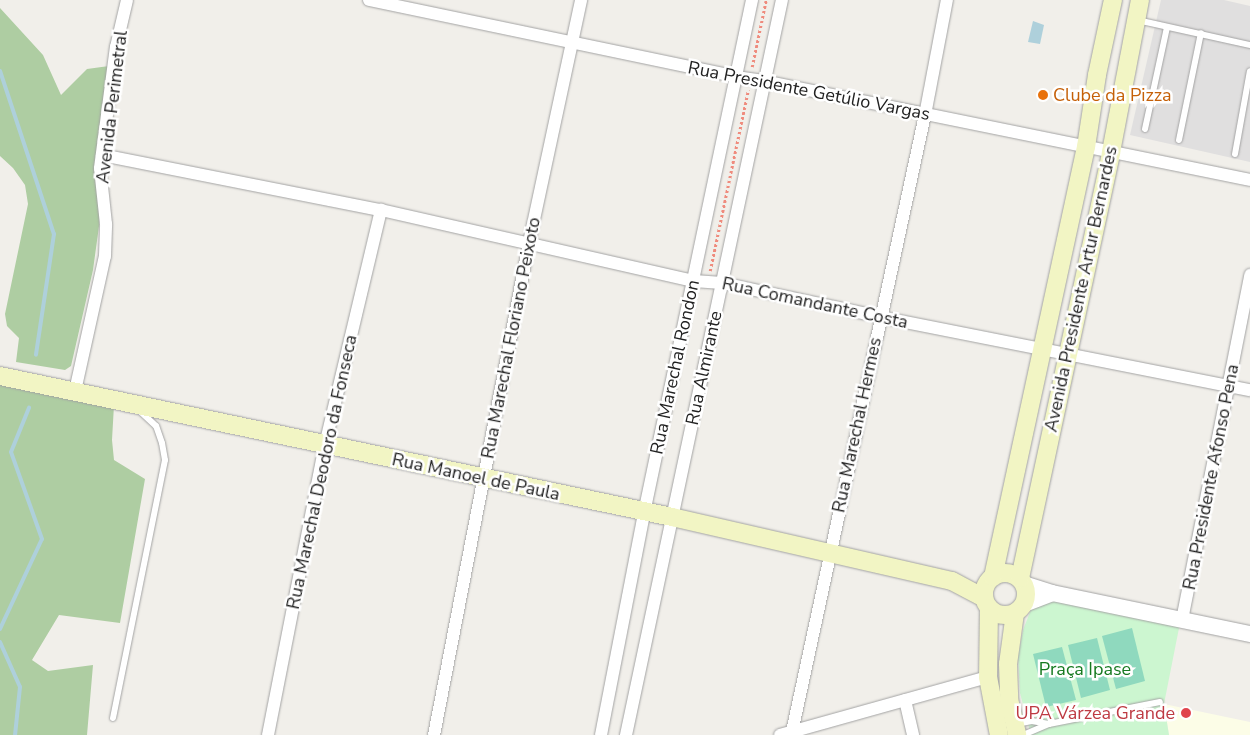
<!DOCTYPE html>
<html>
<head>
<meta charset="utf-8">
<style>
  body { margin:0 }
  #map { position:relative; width:1250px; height:735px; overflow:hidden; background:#f1efea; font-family:"Nunito Sans",sans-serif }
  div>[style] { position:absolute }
  .residential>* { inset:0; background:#e0dfdf }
  .education>* { inset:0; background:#fcfde7 }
  .forest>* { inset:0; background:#aecda2 }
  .park>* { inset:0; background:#ccf6d0 }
  .pitch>* { inset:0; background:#8fd9be }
  .water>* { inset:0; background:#aed0db }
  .stream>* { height:4px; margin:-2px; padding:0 2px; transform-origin:2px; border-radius:2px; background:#aed0db }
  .path>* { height:2.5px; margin-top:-1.25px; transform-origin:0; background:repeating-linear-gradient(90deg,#ef8b7d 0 2.5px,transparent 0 5px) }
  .roads { filter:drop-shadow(0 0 1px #a3a3a3) drop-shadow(0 0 1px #a3a3a3) }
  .service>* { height:6px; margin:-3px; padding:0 3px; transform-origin:3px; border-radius:3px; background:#fff }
  .minor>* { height:12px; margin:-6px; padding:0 6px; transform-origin:6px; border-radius:6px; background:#fff }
  .tertiary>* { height:16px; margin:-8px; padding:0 8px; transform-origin:8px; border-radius:8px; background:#fff }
  .secondary>* { height:18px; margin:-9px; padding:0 9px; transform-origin:9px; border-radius:9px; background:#f2f5c4 }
  .secondary>.ring { margin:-9px; padding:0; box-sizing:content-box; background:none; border:18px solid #f2f5c4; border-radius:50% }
  .dots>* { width:14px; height:14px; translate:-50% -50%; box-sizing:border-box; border:2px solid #fff; border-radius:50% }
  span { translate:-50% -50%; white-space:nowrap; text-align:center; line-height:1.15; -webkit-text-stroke:5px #fff; paint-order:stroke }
  .street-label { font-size:18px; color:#222 }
  .food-label { font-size:18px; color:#c56008 }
  .left { translate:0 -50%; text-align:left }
  .park-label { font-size:18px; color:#167a20 }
  .health-label { font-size:18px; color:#be3a42 }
  .right { translate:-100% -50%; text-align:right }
</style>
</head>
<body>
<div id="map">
  <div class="residential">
    <i style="clip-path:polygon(1161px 0,1224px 0,1250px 6px,1250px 162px,1130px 135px)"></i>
  </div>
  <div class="education">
    <i style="clip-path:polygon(1164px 704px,1250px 722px,1250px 735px,1169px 735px)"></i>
  </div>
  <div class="forest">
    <i style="clip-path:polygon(0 8px,43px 55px,61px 95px,87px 69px,109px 66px,100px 219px,93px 270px,71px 366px,65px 370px,16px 362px,19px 338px,7px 326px,5px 314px,28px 204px,25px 185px,13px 168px,0 156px)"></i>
    <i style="clip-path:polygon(0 383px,114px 405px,112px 440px,114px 460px,145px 479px,120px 623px,59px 615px,32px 660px,48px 671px,93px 665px,87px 735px,0 735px)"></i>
  </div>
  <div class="park">
    <i style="clip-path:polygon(1044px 592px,1180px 623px,1164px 704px,1169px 735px,1031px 735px,1020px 693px,1018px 657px,1023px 630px,1034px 602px)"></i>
  </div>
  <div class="pitch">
    <i style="clip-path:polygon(1132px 628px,1145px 681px,1116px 689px,1102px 636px)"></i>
    <i style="clip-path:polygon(1097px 638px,1110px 690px,1081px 698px,1068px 645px)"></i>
    <i style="clip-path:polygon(1062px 647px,1076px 700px,1046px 707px,1033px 654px)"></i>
  </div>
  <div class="water">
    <i style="clip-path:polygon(1033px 21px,1044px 25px,1040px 44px,1028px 42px)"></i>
  </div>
  <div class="stream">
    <i style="left:0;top:71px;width:172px;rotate:71.7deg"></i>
    <i style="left:54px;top:234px;width:122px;rotate:98.5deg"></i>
    <i style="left:0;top:629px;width:99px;rotate:-65deg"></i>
    <i style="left:42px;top:539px;width:92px;rotate:-109.6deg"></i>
    <i style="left:11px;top:452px;width:48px;rotate:-67.8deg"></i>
    <i style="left:0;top:642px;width:49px;rotate:66deg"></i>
    <i style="left:20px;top:687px;width:48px;rotate:95.9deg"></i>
  </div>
  <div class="path">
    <i style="left:752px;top:67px;width:68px;rotate:-78.2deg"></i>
    <i style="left:710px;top:271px;width:185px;rotate:-78.1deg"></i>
  </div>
  <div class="roads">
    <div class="service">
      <i style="left:1137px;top:20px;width:116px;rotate:12.5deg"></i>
      <i style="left:1145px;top:129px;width:104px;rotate:-77.8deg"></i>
      <i style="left:1179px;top:140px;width:109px;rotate:-78.4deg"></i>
      <i style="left:1235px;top:154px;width:84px;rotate:-79.8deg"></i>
      <i style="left:113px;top:718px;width:263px;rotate:-78.6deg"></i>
      <i style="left:165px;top:460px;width:17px;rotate:-100deg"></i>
      <i style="left:162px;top:443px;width:18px;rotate:-109deg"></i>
      <i style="left:156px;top:426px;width:25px;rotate:-137deg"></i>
      <i style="left:1016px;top:724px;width:16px;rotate:-11deg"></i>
      <i style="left:1032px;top:721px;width:17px;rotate:10deg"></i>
      <i style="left:1023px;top:735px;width:28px;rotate:-23deg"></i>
      <i style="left:1049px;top:724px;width:113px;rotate:-11.2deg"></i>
    </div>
    <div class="minor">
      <i style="left:369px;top:0;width:375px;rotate:11.8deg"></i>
      <i style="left:736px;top:77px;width:28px;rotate:8deg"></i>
      <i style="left:764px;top:81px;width:496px;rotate:11.5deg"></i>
      <i style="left:102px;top:155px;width:284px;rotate:11.2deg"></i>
      <i style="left:381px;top:210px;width:321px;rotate:12.8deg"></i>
      <i style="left:694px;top:281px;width:28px;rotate:4deg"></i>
      <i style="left:722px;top:283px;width:162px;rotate:12.1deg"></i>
      <i style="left:880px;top:317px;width:377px;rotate:11.2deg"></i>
      <i style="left:75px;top:391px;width:138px;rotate:-77.5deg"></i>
      <i style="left:105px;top:256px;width:32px;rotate:-88deg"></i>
      <i style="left:106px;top:224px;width:56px;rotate:-96.1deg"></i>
      <i style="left:100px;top:168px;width:122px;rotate:-82.5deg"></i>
      <i style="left:116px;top:47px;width:48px;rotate:-76.8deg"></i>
      <i style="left:1182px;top:620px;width:352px;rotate:-78.8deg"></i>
      <i style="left:905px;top:700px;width:36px;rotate:77deg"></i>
      <i style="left:792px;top:732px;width:631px;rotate:-77.84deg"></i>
      <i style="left:925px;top:115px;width:117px;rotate:-79.2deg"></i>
      <i style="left:268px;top:735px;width:296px;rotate:-78.9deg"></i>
      <i style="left:325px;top:445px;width:242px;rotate:-76.6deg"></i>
      <i style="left:434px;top:735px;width:501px;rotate:-79.07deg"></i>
      <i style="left:529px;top:243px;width:249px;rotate:-77.9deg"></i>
      <i style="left:601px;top:735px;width:226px;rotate:-79deg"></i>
      <i style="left:644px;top:513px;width:524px;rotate:-78.11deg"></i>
      <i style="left:626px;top:735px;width:751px;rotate:-78.02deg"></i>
      <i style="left:780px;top:735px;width:216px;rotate:-15.6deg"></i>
    </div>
    <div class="tertiary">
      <i style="left:1024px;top:584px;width:29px;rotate:18deg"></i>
      <i style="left:1052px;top:593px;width:202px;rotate:11.7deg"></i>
      <i style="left:1024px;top:604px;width:30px;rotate:-21deg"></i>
    </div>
    <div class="secondary">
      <i style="left:0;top:376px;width:687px;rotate:11.85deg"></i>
      <i style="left:672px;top:517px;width:287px;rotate:12.9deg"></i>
      <i style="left:952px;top:581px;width:36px;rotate:28deg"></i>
      <i class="ring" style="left:984px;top:573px;width:24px;height:24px"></i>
      <i style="left:993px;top:577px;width:440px;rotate:-77.8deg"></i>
      <i style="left:1086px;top:147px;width:73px;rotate:-81.3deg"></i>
      <i style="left:1097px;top:75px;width:77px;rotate:-78deg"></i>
      <i style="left:1020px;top:578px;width:436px;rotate:-77.9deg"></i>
      <i style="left:1111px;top:152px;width:155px;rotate:-79.2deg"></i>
      <i style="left:989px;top:608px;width:69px;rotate:90.8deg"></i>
      <i style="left:988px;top:677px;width:59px;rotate:79.3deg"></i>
      <i style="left:1015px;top:613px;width:51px;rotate:97.8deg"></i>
      <i style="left:1008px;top:664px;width:35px;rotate:88deg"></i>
      <i style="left:1009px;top:699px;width:37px;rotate:77deg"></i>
    </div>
  </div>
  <div class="dots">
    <i style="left:1043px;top:95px;background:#e8710a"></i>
    <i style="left:1186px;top:713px;background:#e0444e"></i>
  </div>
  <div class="street-label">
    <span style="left:809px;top:91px;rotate:11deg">Rua Presidente Getúlio Vargas</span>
    <span style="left:112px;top:107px;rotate:-83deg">Avenida Perimetral</span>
    <span style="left:1081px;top:289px;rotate:-78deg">Avenida Presidente Artur Bernardes</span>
    <span style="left:815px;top:303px;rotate:12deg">Rua Comandante Costa</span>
    <span style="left:511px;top:338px;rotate:-79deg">Rua Marechal Floriano Peixoto</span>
    <span style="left:675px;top:367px;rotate:-78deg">Rua Marechal Rondon</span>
    <span style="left:704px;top:368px;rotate:-78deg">Rua Almirante</span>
    <span style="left:857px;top:425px;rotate:-78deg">Rua Marechal Hermes</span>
    <span style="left:322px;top:472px;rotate:-78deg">Rua Marechal Deodoro da Fonseca</span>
    <span style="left:476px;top:477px;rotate:12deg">Rua Manoel de Paula</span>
    <span style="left:1211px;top:477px;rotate:-79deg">Rua Presidente Afonso Pena</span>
  </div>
  <div class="food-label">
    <span class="left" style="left:1053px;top:95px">Clube da Pizza</span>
  </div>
  <div class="park-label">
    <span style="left:1085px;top:669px">Praça Ipase</span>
  </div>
  <div class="health-label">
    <span class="right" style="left:1175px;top:713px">UPA Várzea Grande</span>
  </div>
</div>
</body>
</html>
